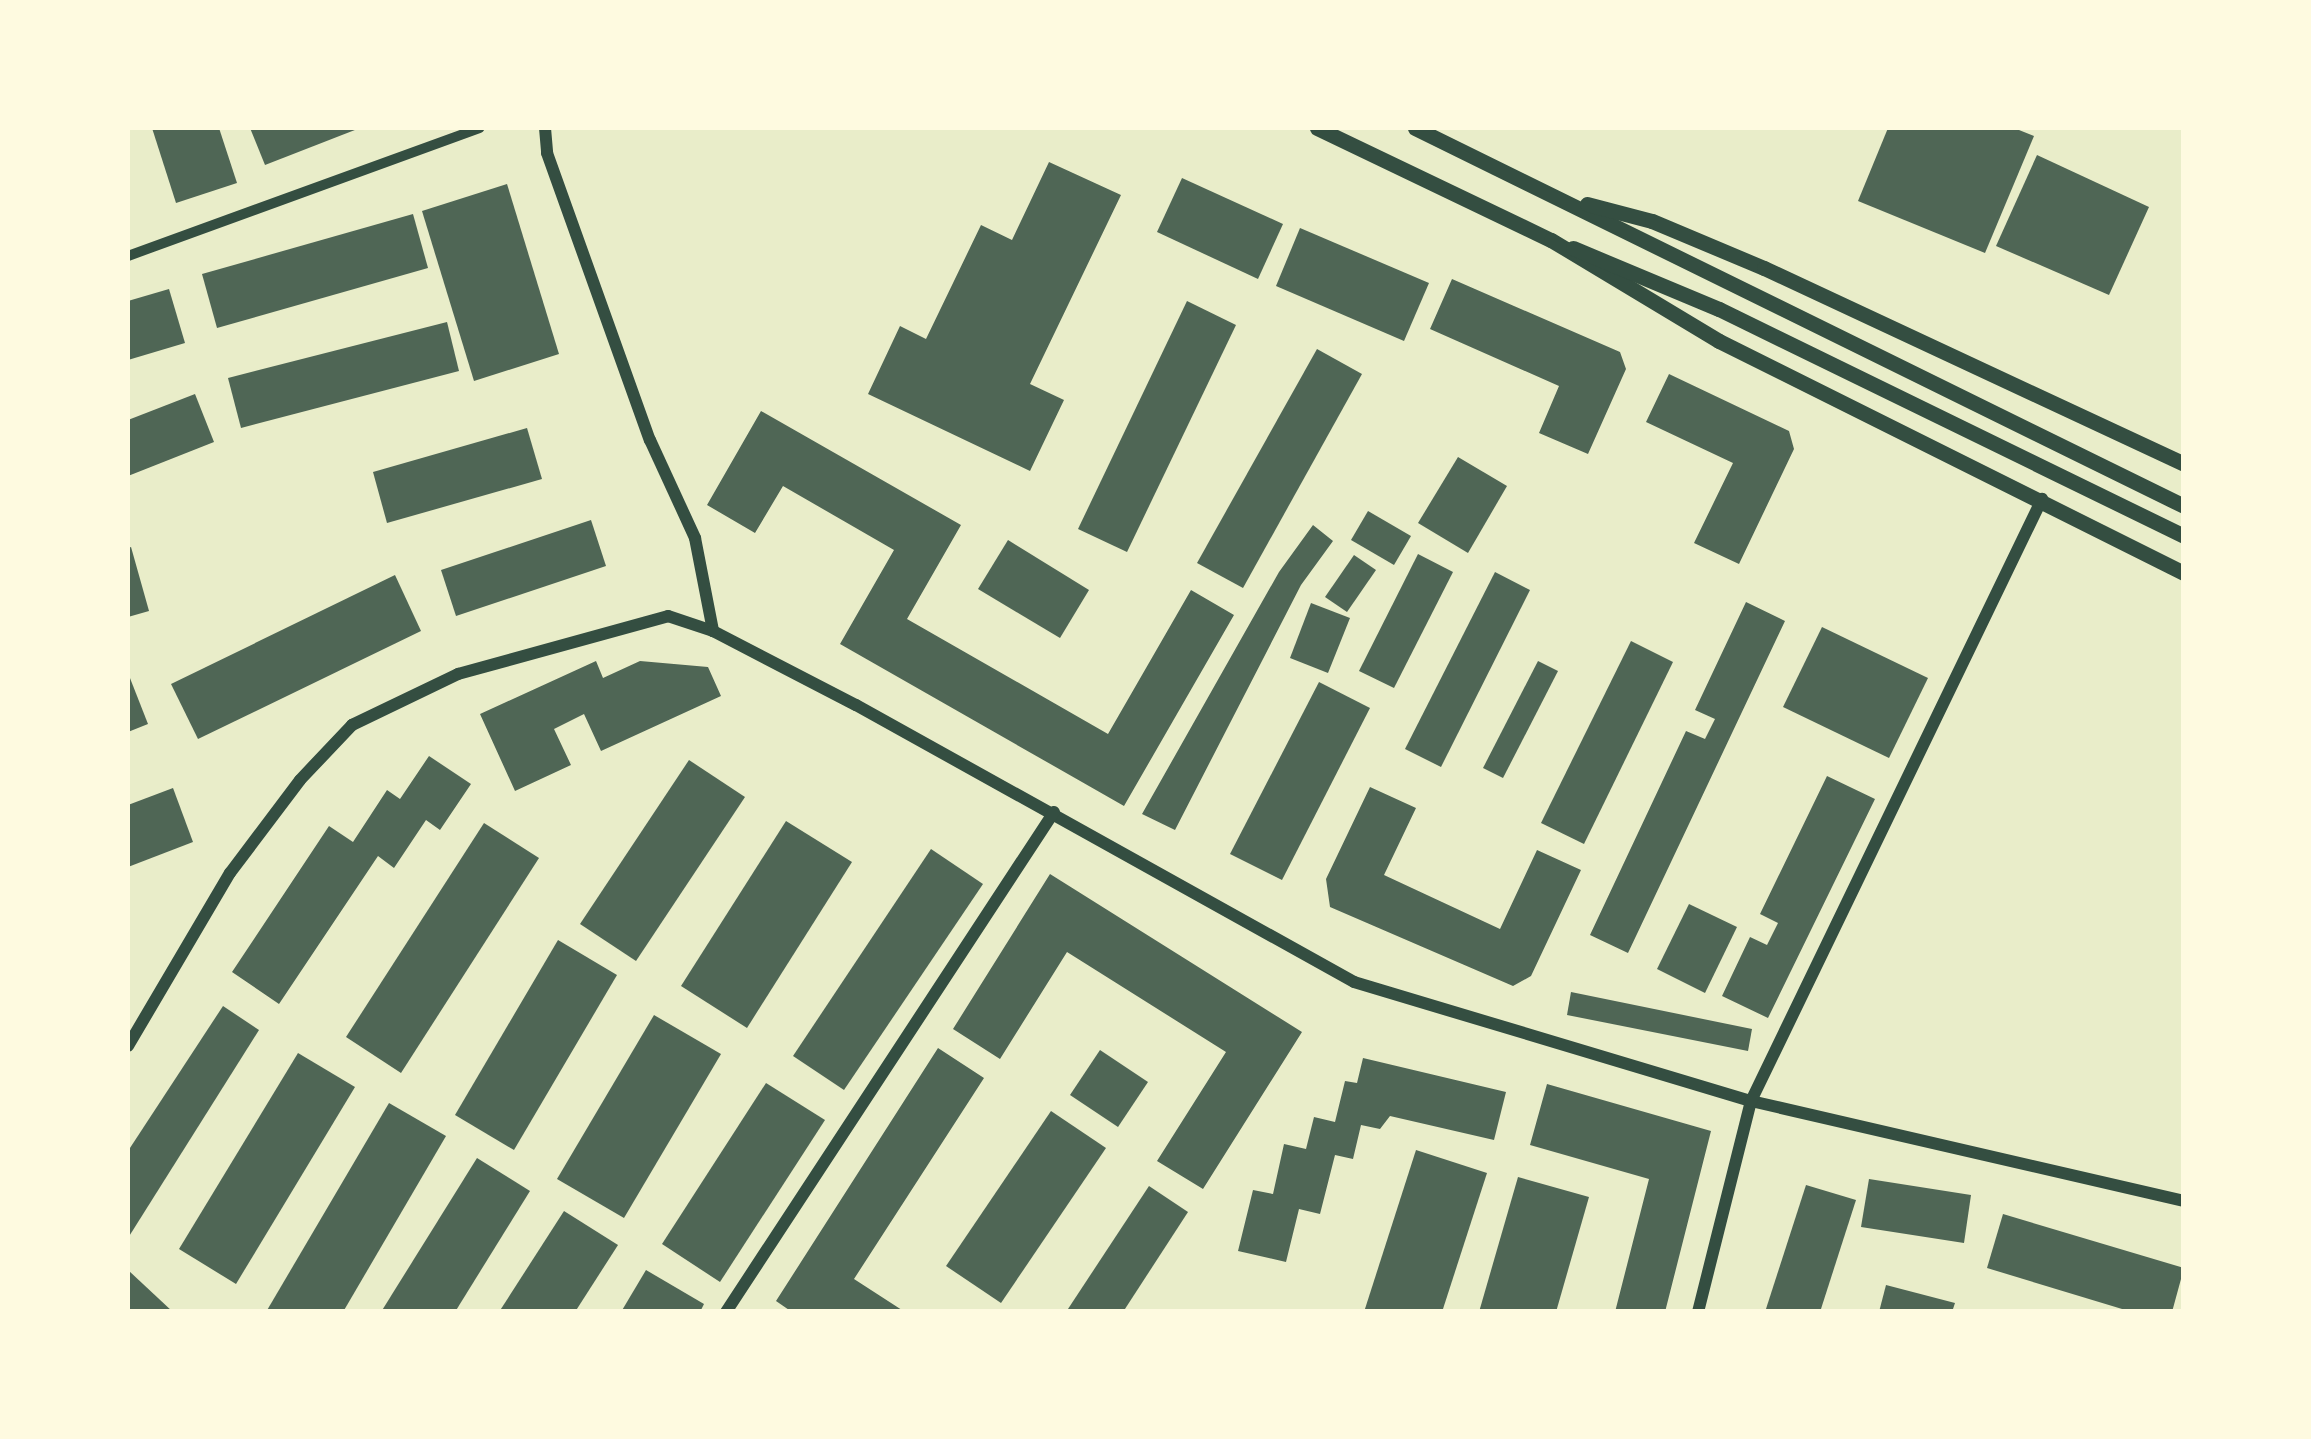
<!DOCTYPE html>
<html>
<head>
<meta charset="utf-8">
<style>
  body { margin:0 }
  #map { position:relative; width:2311px; height:1439px; overflow:hidden; background:#e9edc9; font-family:"Asap Condensed",sans-serif }
  div>[style] { position:absolute }
  .building>* { inset:0; background:#4f6655 }
  .minor>* { height:10px; margin:-5px; padding:0 5px; transform-origin:5px; border-radius:5px; background:#344e41 }
  .tertiary>* { height:12px; margin:-6px; padding:0 6px; transform-origin:6px; border-radius:6px; background:#344e41 }
  .primary>* { height:15px; margin:-7.5px; padding:0 7.5px; transform-origin:7.5px; border-radius:7.5px; background:#344e41 }
  span { translate:-50% -50%; white-space:nowrap; text-align:center; line-height:1.15; -webkit-text-stroke:10px #fefae0; paint-order:stroke }
  .frame { position:absolute; inset:0; border:130px solid #fefae0; pointer-events:none }
</style>
</head>
<body>
<div id="map">
  <div class="building">
    <i style="clip-path:polygon(152px 128px,219px 128px,237px 183px,176px 203px)"></i>
    <i style="clip-path:polygon(250px 128px,360px 128px,265px 165px)"></i>
    <i style="clip-path:polygon(1888px 128px,2014px 128px,2034px 136px,1985px 253px,1858px 201px)"></i>
    <i style="clip-path:polygon(2037px 155px,2149px 207px,2109px 295px,1996px 246px)"></i>
    <i style="clip-path:polygon(1049px 162px,1121px 195px,1030px 384px,1064px 400px,1030px 471px,868px 394px,900px 326px,926px 339px,981px 225px,1012px 240px)"></i>
    <i style="clip-path:polygon(1182px 178px,1283px 224px,1258px 279px,1157px 232px)"></i>
    <i style="clip-path:polygon(507px 184px,559px 354px,474px 381px,422px 211px)"></i>
    <i style="clip-path:polygon(413px 214px,428px 268px,217px 328px,202px 274px)"></i>
    <i style="clip-path:polygon(1300px 228px,1429px 283px,1404px 341px,1276px 286px)"></i>
    <i style="clip-path:polygon(1452px 279px,1620px 352px,1626px 369px,1588px 454px,1539px 433px,1559px 386px,1430px 329px)"></i>
    <i style="clip-path:polygon(169px 289px,185px 343px,128px 360px,128px 301px)"></i>
    <i style="clip-path:polygon(1187px 301px,1236px 325px,1127px 552px,1078px 529px)"></i>
    <i style="clip-path:polygon(447px 322px,459px 371px,241px 428px,228px 378px)"></i>
    <i style="clip-path:polygon(1317px 349px,1362px 374px,1243px 588px,1197px 563px)"></i>
    <i style="clip-path:polygon(1669px 374px,1789px 431px,1794px 449px,1739px 564px,1694px 543px,1733px 463px,1646px 422px)"></i>
    <i style="clip-path:polygon(195px 394px,214px 442px,128px 476px,128px 420px)"></i>
    <i style="clip-path:polygon(761px 411px,961px 525px,907px 619px,1108px 734px,1191px 590px,1234px 615px,1124px 806px,840px 644px,894px 550px,783px 486px,755px 533px,707px 505px)"></i>
    <i style="clip-path:polygon(527px 428px,542px 479px,387px 523px,373px 472px)"></i>
    <i style="clip-path:polygon(1458px 457px,1507px 486px,1468px 553px,1418px 523px)"></i>
    <i style="clip-path:polygon(1368px 511px,1411px 536px,1394px 565px,1351px 540px)"></i>
    <i style="clip-path:polygon(591px 520px,606px 566px,456px 616px,441px 570px)"></i>
    <i style="clip-path:polygon(1313px 525px,1333px 541px,1301px 585px,1175px 830px,1142px 814px,1279px 572px)"></i>
    <i style="clip-path:polygon(1008px 540px,1089px 590px,1060px 638px,978px 589px)"></i>
    <i style="clip-path:polygon(131px 547px,149px 611px,128px 617px,128px 548px)"></i>
    <i style="clip-path:polygon(1418px 554px,1453px 572px,1394px 688px,1359px 671px)"></i>
    <i style="clip-path:polygon(1354px 555px,1376px 570px,1347px 612px,1325px 597px)"></i>
    <i style="clip-path:polygon(1495px 572px,1530px 590px,1441px 767px,1405px 749px)"></i>
    <i style="clip-path:polygon(395px 575px,421px 631px,198px 739px,171px 684px)"></i>
    <i style="clip-path:polygon(1746px 602px,1785px 621px,1628px 953px,1590px 935px,1686px 731px,1705px 739px,1715px 719px,1695px 710px)"></i>
    <i style="clip-path:polygon(1311px 603px,1350px 618px,1328px 673px,1290px 658px)"></i>
    <i style="clip-path:polygon(1822px 627px,1928px 678px,1889px 758px,1783px 707px)"></i>
    <i style="clip-path:polygon(1631px 641px,1673px 662px,1584px 844px,1541px 823px)"></i>
    <i style="clip-path:polygon(596px 661px,603px 678px,640px 661px,708px 667px,721px 696px,601px 751px,584px 714px,554px 729px,571px 765px,515px 791px,480px 714px)"></i>
    <i style="clip-path:polygon(1538px 661px,1558px 671px,1503px 778px,1483px 768px)"></i>
    <i style="clip-path:polygon(128px 673px,148px 724px,128px 732px)"></i>
    <i style="clip-path:polygon(1319px 682px,1370px 708px,1282px 880px,1230px 854px)"></i>
    <i style="clip-path:polygon(429px 756px,471px 784px,440px 830px,426px 820px,394px 868px,378px 856px,279px 1004px,232px 972px,329px 826px,353px 842px,387px 790px,400px 799px)"></i>
    <i style="clip-path:polygon(689px 760px,745px 797px,636px 961px,580px 924px)"></i>
    <i style="clip-path:polygon(1827px 776px,1875px 799px,1768px 1018px,1722px 996px,1750px 937px,1767px 945px,1778px 923px,1760px 914px)"></i>
    <i style="clip-path:polygon(1370px 787px,1416px 808px,1384px 875px,1500px 929px,1537px 850px,1581px 870px,1531px 976px,1513px 986px,1330px 907px,1326px 879px)"></i>
    <i style="clip-path:polygon(173px 788px,193px 842px,128px 867px,128px 805px)"></i>
    <i style="clip-path:polygon(786px 821px,852px 862px,747px 1028px,681px 986px)"></i>
    <i style="clip-path:polygon(484px 823px,539px 858px,401px 1073px,346px 1037px)"></i>
    <i style="clip-path:polygon(931px 849px,983px 884px,844px 1090px,793px 1056px)"></i>
    <i style="clip-path:polygon(1050px 874px,1302px 1032px,1203px 1189px,1157px 1161px,1226px 1052px,1067px 952px,1000px 1059px,953px 1029px)"></i>
    <i style="clip-path:polygon(1689px 904px,1737px 927px,1705px 993px,1657px 969px)"></i>
    <i style="clip-path:polygon(558px 940px,617px 975px,514px 1150px,455px 1115px)"></i>
    <i style="clip-path:polygon(1571px 992px,1752px 1029px,1748px 1051px,1567px 1015px)"></i>
    <i style="clip-path:polygon(223px 1006px,259px 1030px,128px 1238px,128px 1151px)"></i>
    <i style="clip-path:polygon(654px 1015px,721px 1054px,624px 1218px,557px 1179px)"></i>
    <i style="clip-path:polygon(938px 1048px,984px 1078px,854px 1279px,905px 1312px,792px 1312px,776px 1301px)"></i>
    <i style="clip-path:polygon(1100px 1050px,1148px 1082px,1118px 1127px,1070px 1095px)"></i>
    <i style="clip-path:polygon(298px 1053px,355px 1087px,236px 1284px,179px 1249px)"></i>
    <i style="clip-path:polygon(1363px 1058px,1506px 1092px,1494px 1140px,1390px 1116px,1380px 1129px,1361px 1125px,1353px 1159px,1335px 1155px,1320px 1214px,1299px 1209px,1286px 1262px,1238px 1251px,1253px 1190px,1273px 1194px,1284px 1144px,1306px 1149px,1314px 1117px,1335px 1122px,1345px 1081px,1357px 1083px)"></i>
    <i style="clip-path:polygon(766px 1083px,825px 1120px,720px 1282px,662px 1244px)"></i>
    <i style="clip-path:polygon(1547px 1084px,1711px 1131px,1665px 1312px,1615px 1312px,1649px 1179px,1530px 1145px)"></i>
    <i style="clip-path:polygon(389px 1103px,446px 1136px,343px 1312px,266px 1312px)"></i>
    <i style="clip-path:polygon(1051px 1111px,1106px 1148px,1001px 1303px,946px 1266px)"></i>
    <i style="clip-path:polygon(1416px 1150px,1487px 1173px,1442px 1312px,1364px 1312px)"></i>
    <i style="clip-path:polygon(477px 1158px,530px 1191px,455px 1312px,381px 1312px)"></i>
    <i style="clip-path:polygon(1518px 1177px,1589px 1197px,1556px 1312px,1479px 1312px)"></i>
    <i style="clip-path:polygon(1869px 1179px,1971px 1195px,1964px 1243px,1861px 1227px)"></i>
    <i style="clip-path:polygon(1806px 1185px,1856px 1200px,1820px 1312px,1765px 1312px)"></i>
    <i style="clip-path:polygon(1149px 1186px,1188px 1212px,1123px 1312px,1066px 1312px)"></i>
    <i style="clip-path:polygon(564px 1211px,618px 1245px,575px 1312px,499px 1312px)"></i>
    <i style="clip-path:polygon(2003px 1214px,2184px 1268px,2172px 1312px,2132px 1312px,1987px 1268px)"></i>
    <i style="clip-path:polygon(128px 1270px,173px 1312px,128px 1312px)"></i>
    <i style="clip-path:polygon(646px 1270px,704px 1304px,700px 1312px,621px 1312px)"></i>
    <i style="clip-path:polygon(1886px 1285px,1955px 1303px,1952px 1312px,1879px 1312px)"></i>
  </div>
  <div class="minor">
    <i style="left:128px;top:256px;width:374px;rotate:-20deg"></i>
  </div>
  <div class="tertiary">
    <i style="left:545px;top:128px;width:25px;rotate:85deg"></i>
    <i style="left:547px;top:153px;width:305px;rotate:70.3deg"></i>
    <i style="left:650px;top:440px;width:108px;rotate:65.3deg"></i>
    <i style="left:695px;top:538px;width:95px;rotate:79deg"></i>
    <i style="left:128px;top:1046px;width:201px;rotate:-59.5deg"></i>
    <i style="left:230px;top:873px;width:116px;rotate:-53deg"></i>
    <i style="left:300px;top:780px;width:76px;rotate:-46.6deg"></i>
    <i style="left:352px;top:725px;width:118px;rotate:-25.7deg"></i>
    <i style="left:458px;top:674px;width:218px;rotate:-15.4deg"></i>
    <i style="left:668px;top:616px;width:47px;rotate:18.4deg"></i>
    <i style="left:713px;top:631px;width:161px;rotate:27.4deg"></i>
    <i style="left:856px;top:705px;width:570px;rotate:29.08deg"></i>
    <i style="left:1354px;top:982px;width:414px;rotate:16.7deg"></i>
    <i style="left:1751px;top:1101px;width:444px;rotate:13deg"></i>
    <i style="left:726px;top:1312px;width:598px;rotate:-56.74deg"></i>
    <i style="left:1698px;top:1312px;width:218px;rotate:-75.9deg"></i>
    <i style="left:1751px;top:1101px;width:669px;rotate:-64.2deg"></i>
  </div>
  <div class="primary">
    <i style="left:1317px;top:128px;width:259px;rotate:25.6deg"></i>
    <i style="left:1551px;top:240px;width:196px;rotate:31deg"></i>
    <i style="left:1719px;top:341px;width:520px;rotate:26.52deg"></i>
    <i style="left:1415px;top:128px;width:857px;rotate:26.18deg"></i>
    <i style="left:1587px;top:204px;width:67px;rotate:14.7deg"></i>
    <i style="left:1652px;top:221px;width:121px;rotate:22.8deg"></i>
    <i style="left:1764px;top:268px;width:463px;rotate:25deg"></i>
    <i style="left:1573px;top:248px;width:158px;rotate:22.7deg"></i>
    <i style="left:1719px;top:309px;width:517px;rotate:26.02deg"></i>
  </div>
  <div class="frame"></div>
</div>
</body>
</html>
